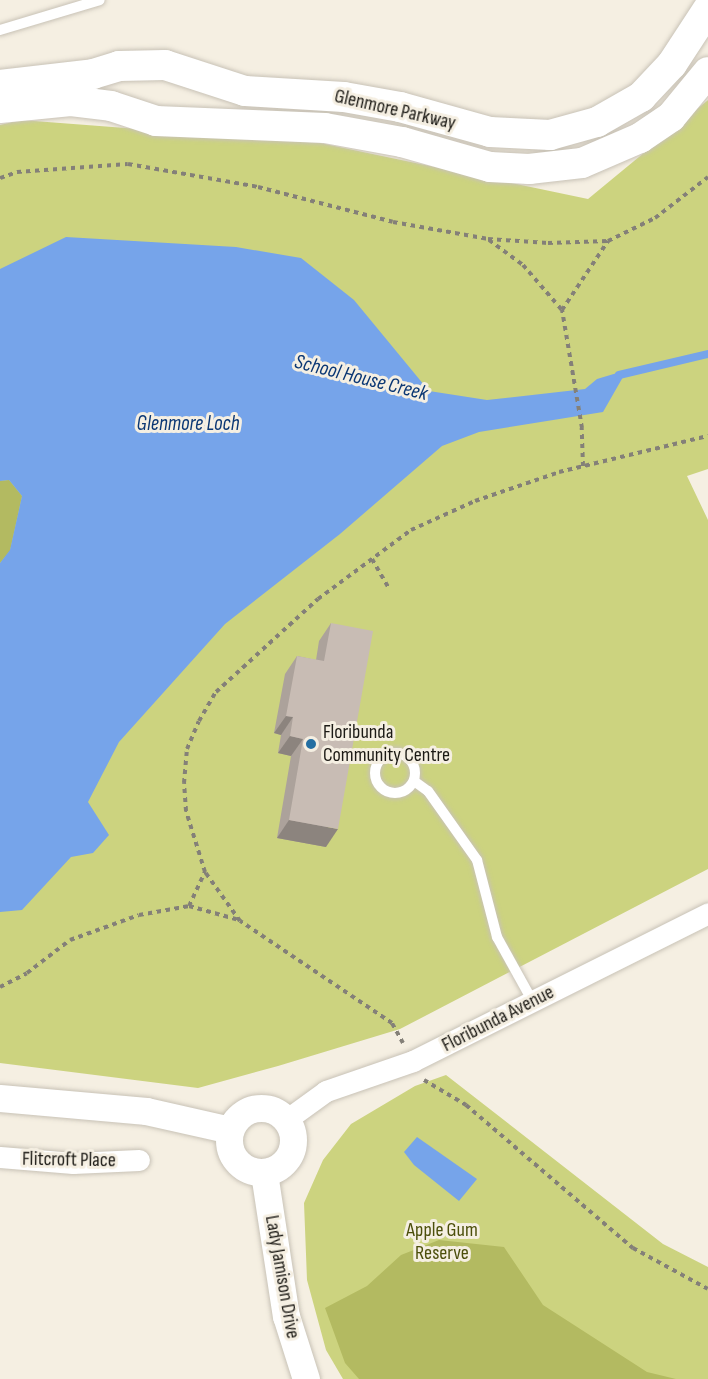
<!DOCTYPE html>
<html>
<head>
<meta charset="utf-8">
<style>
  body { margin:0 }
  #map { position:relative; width:708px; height:1379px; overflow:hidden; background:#f5efe2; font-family:"Sofia Sans Condensed",sans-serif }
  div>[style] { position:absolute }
  .green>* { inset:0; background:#ccd37f }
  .forest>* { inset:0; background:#b3ba61 }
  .water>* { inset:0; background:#76a4ea }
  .stream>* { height:8px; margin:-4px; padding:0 4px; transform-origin:4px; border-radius:4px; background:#76a4ea }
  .path>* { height:4px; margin-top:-2px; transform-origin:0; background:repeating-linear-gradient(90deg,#848078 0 4.5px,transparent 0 9px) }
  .roads { filter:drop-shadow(0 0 2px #c8c2b6) drop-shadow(0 0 2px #c8c2b6) }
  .service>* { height:10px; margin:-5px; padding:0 5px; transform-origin:5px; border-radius:5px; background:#fff }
  .service>.ring { margin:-5px; padding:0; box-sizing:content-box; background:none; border:10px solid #fff; border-radius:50% }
  .minor>* { height:21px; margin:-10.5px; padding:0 10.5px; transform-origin:10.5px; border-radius:10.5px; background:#fff }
  .tertiary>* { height:27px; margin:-13.5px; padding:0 13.5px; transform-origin:13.5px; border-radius:13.5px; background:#fff }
  .tertiary>.ring { margin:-13.5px; padding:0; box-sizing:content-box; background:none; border:27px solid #fff; border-radius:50% }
  .secondary>* { height:30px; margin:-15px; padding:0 15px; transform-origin:15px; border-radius:15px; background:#fff }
  .wall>* { inset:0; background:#aca29b }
  .shaded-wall>* { inset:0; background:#8c847e }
  .building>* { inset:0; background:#c8bcb4 }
  .dots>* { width:16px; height:16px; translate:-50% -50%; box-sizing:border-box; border:3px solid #f5efe2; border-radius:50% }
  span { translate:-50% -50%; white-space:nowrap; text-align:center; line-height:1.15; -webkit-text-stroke:6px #f5efe2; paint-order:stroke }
  .street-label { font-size:20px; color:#1c1a15 }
  .poi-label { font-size:20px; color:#1c1a15 }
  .left { translate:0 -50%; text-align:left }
  .park-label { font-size:20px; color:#4c4f0b }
  .water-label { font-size:21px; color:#0b3774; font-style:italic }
</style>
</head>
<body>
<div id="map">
  <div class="green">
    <i style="clip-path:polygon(708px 100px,708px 469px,687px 476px,708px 520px,708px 869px,400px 1029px,278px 1066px,198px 1088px,0 1063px,0 125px,21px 120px,320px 143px,588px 199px)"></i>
    <i style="clip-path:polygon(446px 1075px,663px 1244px,708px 1267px,708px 1379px,343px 1379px,326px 1350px,307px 1280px,304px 1203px,323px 1160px,351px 1124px,415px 1086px)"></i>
  </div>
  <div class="forest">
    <i style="clip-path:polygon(9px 480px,22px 496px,10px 551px,0 563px,0 481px)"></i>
    <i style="clip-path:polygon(439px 1240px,504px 1247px,543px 1305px,647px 1372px,676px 1379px,359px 1379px,345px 1363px,325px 1308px,367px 1286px,401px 1255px)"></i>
  </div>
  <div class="water">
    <i style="clip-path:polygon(66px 237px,236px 247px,301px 258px,354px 300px,429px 391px,487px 400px,585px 389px,597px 379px,627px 370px,603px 412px,479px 432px,442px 446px,340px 534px,225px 624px,119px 742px,88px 802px,109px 835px,93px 853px,71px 857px,22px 910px,0 912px,0 563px,10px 550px,22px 496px,9px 480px,0 481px,0 269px)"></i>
    <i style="clip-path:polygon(417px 1137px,477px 1179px,459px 1201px,414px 1165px,404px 1152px)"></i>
  </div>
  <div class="stream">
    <i style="left:619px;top:375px;width:91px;rotate:-13.3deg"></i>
  </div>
  <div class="path">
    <i style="left:0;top:178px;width:18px;rotate:-19deg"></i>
    <i style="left:17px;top:172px;width:111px;rotate:-4.1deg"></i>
    <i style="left:128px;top:164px;width:132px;rotate:10deg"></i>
    <i style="left:258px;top:187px;width:139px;rotate:14.5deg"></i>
    <i style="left:393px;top:222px;width:97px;rotate:10.1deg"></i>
    <i style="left:488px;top:239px;width:60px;rotate:3.8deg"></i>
    <i style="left:548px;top:243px;width:60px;rotate:-1.9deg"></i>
    <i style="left:608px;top:241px;width:52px;rotate:-26.1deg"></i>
    <i style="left:655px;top:218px;width:67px;rotate:-37.7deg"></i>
    <i style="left:489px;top:240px;width:42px;rotate:36.3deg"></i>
    <i style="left:523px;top:265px;width:60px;rotate:49.1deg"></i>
    <i style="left:583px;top:466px;width:38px;rotate:-92deg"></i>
    <i style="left:582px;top:428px;width:120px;rotate:-99.6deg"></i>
    <i style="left:562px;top:310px;width:83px;rotate:-56.3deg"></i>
    <i style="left:372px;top:559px;width:34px;rotate:60deg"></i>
    <i style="left:189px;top:906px;width:38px;rotate:-65deg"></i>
    <i style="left:0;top:987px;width:30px;rotate:-27deg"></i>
    <i style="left:27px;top:973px;width:54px;rotate:-37.5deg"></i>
    <i style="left:70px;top:940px;width:73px;rotate:-19.9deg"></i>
    <i style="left:139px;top:915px;width:51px;rotate:-10.2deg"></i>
    <i style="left:189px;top:906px;width:52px;rotate:15.6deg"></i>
    <i style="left:403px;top:1043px;width:23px;rotate:-119deg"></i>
    <i style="left:392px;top:1023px;width:183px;rotate:-146.1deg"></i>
    <i style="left:240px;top:921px;width:60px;rotate:-125.5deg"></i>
    <i style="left:205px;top:872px;width:64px;rotate:-107.3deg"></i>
    <i style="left:186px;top:811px;width:28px;rotate:-94deg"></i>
    <i style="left:184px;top:783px;width:34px;rotate:-85deg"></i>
    <i style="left:187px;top:749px;width:30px;rotate:-67deg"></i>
    <i style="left:199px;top:721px;width:34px;rotate:-60deg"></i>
    <i style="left:216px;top:692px;width:138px;rotate:-42.4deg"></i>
    <i style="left:318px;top:599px;width:116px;rotate:-36.6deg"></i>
    <i style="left:411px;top:530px;width:70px;rotate:-24.4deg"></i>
    <i style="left:475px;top:501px;width:89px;rotate:-19deg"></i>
    <i style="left:559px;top:472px;width:153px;rotate:-13.6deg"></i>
    <i style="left:424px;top:1080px;width:49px;rotate:30.8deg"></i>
    <i style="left:466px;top:1105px;width:220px;rotate:40.6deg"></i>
    <i style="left:633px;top:1248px;width:85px;rotate:28.7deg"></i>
  </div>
  <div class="roads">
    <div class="service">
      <i style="left:0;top:30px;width:104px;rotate:-16.7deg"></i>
      <i class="ring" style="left:375px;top:753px;width:30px;height:30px"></i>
      <i style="left:414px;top:781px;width:17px;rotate:36deg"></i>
      <i style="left:428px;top:791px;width:85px;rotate:54.6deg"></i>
      <i style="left:477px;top:860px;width:80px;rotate:75.4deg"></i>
      <i style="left:497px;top:937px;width:74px;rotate:61deg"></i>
    </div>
    <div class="minor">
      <i style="left:286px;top:1120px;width:49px;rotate:-35.9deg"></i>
      <i style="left:326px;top:1091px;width:92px;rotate:-19deg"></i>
      <i style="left:413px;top:1061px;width:330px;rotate:-26.6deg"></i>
      <i style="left:0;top:1157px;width:73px;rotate:4.7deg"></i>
      <i style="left:73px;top:1163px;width:66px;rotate:-2.6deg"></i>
    </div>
    <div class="tertiary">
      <i style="left:0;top:1098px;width:147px;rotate:5.1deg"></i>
      <i style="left:146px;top:1111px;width:86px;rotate:12.7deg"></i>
      <i class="ring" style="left:229px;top:1108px;width:37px;height:37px"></i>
      <i style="left:264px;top:1173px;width:145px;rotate:81.3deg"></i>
      <i style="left:286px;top:1316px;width:66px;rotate:72.4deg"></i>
    </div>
    <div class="secondary">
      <i style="left:0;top:85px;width:94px;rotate:-6.7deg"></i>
      <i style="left:93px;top:74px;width:27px;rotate:-17deg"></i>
      <i style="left:119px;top:66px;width:46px;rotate:-1.2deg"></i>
      <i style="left:165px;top:65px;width:84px;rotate:18deg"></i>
      <i style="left:245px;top:91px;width:99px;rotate:3.5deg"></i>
      <i style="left:344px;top:97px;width:57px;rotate:10.1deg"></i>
      <i style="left:400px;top:107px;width:93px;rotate:15.5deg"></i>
      <i style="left:490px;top:132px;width:60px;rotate:2.9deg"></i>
      <i style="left:550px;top:135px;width:49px;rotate:-15.5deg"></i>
      <i style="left:597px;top:122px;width:51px;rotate:-29.6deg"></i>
      <i style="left:641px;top:97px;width:45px;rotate:-46.8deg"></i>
      <i style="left:672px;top:64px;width:66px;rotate:-56.8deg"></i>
      <i style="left:0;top:108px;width:71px;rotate:-5.6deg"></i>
      <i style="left:71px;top:101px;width:40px;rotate:7.1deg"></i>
      <i style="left:111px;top:106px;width:47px;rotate:18.4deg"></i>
      <i style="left:156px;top:121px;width:169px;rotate:2.4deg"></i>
      <i style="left:325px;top:128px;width:78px;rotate:10.3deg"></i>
      <i style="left:402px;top:142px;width:91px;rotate:15.9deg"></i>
      <i style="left:490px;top:167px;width:39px;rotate:3deg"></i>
      <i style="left:529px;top:169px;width:53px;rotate:-6.5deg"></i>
      <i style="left:582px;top:163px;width:63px;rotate:-23.3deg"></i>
      <i style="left:640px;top:138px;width:37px;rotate:-34deg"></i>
      <i style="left:671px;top:117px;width:58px;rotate:-50.6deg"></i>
    </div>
  </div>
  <div class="wall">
    <i style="clip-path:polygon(331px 623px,326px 847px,277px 838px,291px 756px,278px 753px,281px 735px,274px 733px,285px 674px,297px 656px,316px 660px,319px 641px)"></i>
  </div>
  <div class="shaded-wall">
    <i style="clip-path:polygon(286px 716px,293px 717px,281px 735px,274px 733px)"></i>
    <i style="clip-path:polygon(290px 736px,303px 739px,291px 756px,278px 753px)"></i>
    <i style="clip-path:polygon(289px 820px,338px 829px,326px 847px,277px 838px)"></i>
  </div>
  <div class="building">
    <i style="clip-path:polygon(331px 623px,373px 631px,338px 829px,289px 820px,303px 739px,290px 736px,293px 717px,286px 716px,297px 656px,324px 661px)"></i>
  </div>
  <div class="dots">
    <i style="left:311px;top:744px;background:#246fa2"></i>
  </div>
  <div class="street-label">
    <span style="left:395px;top:110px;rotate:13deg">Glenmore Parkway</span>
    <span style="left:498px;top:1019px;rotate:-27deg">Floribunda Avenue</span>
    <span style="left:69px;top:1160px;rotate:1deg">Flitcroft Place</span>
    <span style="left:282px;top:1277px;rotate:80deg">Lady Jamison Drive</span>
  </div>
  <div class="poi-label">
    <span class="left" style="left:323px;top:744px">Floribunda<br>Community Centre</span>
  </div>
  <div class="park-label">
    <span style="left:442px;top:1242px">Apple Gum<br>Reserve</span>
  </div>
  <div class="water-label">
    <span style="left:361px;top:378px;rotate:14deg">School House Creek</span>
    <span style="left:188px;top:424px">Glenmore Loch</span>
  </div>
</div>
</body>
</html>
